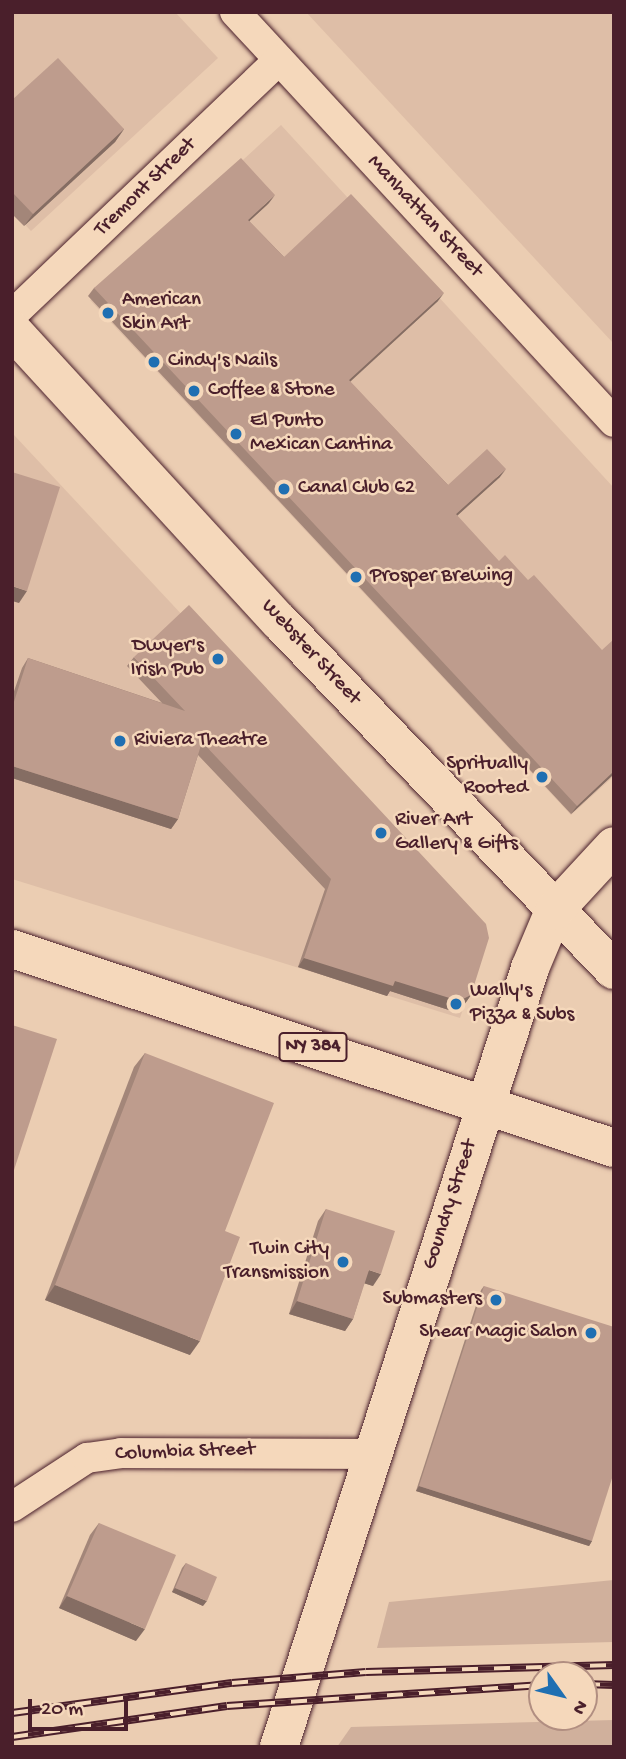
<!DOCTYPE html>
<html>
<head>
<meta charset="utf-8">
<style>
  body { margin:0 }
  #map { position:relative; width:626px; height:1759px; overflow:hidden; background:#ebcdb2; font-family:"Gochi Hand",sans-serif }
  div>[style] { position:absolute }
  .built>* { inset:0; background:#debea7 }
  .green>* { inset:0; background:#d0b09c }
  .roads { filter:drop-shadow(0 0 2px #4a1f2b) drop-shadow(0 0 2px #4a1f2b) }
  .street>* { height:30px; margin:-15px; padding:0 15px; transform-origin:15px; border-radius:15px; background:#f5d8bb }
  .secondary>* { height:38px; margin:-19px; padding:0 19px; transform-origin:19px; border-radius:19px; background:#f5d8bb }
  .primary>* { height:38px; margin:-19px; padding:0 19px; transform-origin:19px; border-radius:19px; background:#f5d8bb }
  .rail>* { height:8px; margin-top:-4px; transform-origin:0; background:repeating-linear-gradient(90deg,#f5d8bb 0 16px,#4a1f2b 0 32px); box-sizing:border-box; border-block:2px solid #4a1f2b }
  .wall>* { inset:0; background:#a38679 }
  .shaded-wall>* { inset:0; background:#856d63 }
  .building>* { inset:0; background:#be9c8d }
  .dots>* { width:19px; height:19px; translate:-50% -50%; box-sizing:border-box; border:4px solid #f5d8bb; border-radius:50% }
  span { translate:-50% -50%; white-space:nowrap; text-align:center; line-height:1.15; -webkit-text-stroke:5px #f5d8bb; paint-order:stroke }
  .shield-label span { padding:2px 5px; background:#f5d8bb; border:2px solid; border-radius:5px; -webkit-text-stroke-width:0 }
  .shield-label { font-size:19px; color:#4a1f2b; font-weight:700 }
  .street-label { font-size:21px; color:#4a1f2b }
  .poi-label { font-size:21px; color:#4a1f2b }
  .left { translate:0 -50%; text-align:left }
  .right { translate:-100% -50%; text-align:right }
  .frame { position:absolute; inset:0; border:14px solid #4a1f2b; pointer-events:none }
  .north { position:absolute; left:528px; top:1661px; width:70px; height:70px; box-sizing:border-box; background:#f5d8bb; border:2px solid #b18e81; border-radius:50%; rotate:124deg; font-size:19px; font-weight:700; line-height:28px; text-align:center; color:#4a1f2b }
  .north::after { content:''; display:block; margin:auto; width:24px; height:32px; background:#1f6fb2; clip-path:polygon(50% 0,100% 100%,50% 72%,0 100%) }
  .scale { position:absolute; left:28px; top:1699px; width:100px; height:32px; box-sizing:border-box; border:4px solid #4a1f2b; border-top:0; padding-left:9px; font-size:21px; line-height:24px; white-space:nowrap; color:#4a1f2b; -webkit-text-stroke:5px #f5d8bb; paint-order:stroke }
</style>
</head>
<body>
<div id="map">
  <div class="built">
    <i style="clip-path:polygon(12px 12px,175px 12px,218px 58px,31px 231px,12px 211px)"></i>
    <i style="clip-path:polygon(306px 12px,614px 12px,614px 344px)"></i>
    <i style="clip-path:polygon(281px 125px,614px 488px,614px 776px,571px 815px,90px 300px)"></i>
    <i style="clip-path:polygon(14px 435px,486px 940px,460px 1018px,12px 879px)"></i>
  </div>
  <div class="green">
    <i style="clip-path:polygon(614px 1580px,614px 1642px,377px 1648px,389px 1602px)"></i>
    <i style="clip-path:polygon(614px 1720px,614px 1747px,337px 1747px,351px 1727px)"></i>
  </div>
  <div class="roads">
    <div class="street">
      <i style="left:235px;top:12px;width:558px;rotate:47.25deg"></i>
      <i style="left:12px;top:315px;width:369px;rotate:-43.7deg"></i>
      <i style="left:12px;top:1507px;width:90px;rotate:-33.2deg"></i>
      <i style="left:87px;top:1458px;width:34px;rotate:-8deg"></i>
      <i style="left:121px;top:1453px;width:251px;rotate:0.2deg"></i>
    </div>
    <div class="secondary">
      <i style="left:12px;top:330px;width:396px;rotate:47.5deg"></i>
      <i style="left:280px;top:622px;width:482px;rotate:46.2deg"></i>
      <i style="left:279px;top:1747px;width:818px;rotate:-72.14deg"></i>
      <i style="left:530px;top:968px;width:62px;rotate:-67.2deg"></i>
      <i style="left:554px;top:911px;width:88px;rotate:-47.3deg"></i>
    </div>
    <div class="primary">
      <i style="left:12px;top:949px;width:634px;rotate:18.29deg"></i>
    </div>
  </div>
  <div class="rail">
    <i style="left:584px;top:1684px;width:30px;rotate:2deg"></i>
    <i style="left:12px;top:1713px;width:222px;rotate:-7.8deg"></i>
    <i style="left:232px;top:1683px;width:134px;rotate:-4.7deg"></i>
    <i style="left:366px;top:1672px;width:248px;rotate:-1.6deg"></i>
    <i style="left:12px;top:1737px;width:217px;rotate:-8.2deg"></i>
    <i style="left:227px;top:1706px;width:316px;rotate:-3.8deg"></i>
  </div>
  <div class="wall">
    <i style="clip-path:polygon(12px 100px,124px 129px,115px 142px,24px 226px,12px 214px)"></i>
    <i style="clip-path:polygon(269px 203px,249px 221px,284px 257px,438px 301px,350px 382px,448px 485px,500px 477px,457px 516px,614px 774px,571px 814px,88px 296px,94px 288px)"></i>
    <i style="clip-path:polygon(134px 657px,471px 995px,464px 1005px,452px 1011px,390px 991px,387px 996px,298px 967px,325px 889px,198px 755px,178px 819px,171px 829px,12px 778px,12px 697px,22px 668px,28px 658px,162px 703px,127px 666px)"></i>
    <i style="clip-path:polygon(145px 1053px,190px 1355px,45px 1300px,134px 1067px)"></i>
    <i style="clip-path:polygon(326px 1209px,373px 1286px,364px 1283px,353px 1319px,345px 1331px,289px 1314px,318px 1221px)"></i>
    <i style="clip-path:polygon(484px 1286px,592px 1541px,589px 1546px,416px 1491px,481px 1290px)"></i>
    <i style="clip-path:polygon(99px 1523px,136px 1641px,59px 1608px,90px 1535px)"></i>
    <i style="clip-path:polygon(186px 1563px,203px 1606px,172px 1592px,182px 1568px)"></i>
  </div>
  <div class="shaded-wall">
    <i style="clip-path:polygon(124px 129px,115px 142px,24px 226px,33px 214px)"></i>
    <i style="clip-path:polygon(275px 195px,269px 203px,242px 228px,248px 220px)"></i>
    <i style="clip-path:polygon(444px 293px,438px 301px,343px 388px,349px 380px)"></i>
    <i style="clip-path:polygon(506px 469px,500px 477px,450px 522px,456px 514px)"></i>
    <i style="clip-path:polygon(12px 586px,27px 591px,19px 603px,12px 601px)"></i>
    <i style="clip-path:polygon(12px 766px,178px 819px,171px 829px,12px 778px)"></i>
    <i style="clip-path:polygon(614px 771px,614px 774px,571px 814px,577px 806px)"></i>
    <i style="clip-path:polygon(304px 958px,395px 981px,471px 995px,464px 1005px,452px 1011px,390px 991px,387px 996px,298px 967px)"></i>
    <i style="clip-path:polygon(369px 1270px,381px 1274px,373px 1286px,360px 1282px)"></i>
    <i style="clip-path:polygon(55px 1285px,200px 1341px,190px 1355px,45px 1300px)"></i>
    <i style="clip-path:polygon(297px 1301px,353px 1319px,345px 1331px,289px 1314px)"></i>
    <i style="clip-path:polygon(419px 1486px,592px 1541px,589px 1546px,416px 1491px)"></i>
    <i style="clip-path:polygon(175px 1588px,207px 1601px,203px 1606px,172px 1592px)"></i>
    <i style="clip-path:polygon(67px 1596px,145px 1629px,136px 1641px,59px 1608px)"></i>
  </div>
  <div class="building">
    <i style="clip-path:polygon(58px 58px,124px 129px,33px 214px,12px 192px,12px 100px)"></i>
    <i style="clip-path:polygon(241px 158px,275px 195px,248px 220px,284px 257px,351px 194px,444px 293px,349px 380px,448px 485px,487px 449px,506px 469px,456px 514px,499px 561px,505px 555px,528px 580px,534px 575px,602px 650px,614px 639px,614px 771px,577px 806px,94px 288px)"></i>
    <i style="clip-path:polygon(12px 472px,60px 487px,27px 591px,12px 586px)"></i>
    <i style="clip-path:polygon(189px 605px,486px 924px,489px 938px,471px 995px,459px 1001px,395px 981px,393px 986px,304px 958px,331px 879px,202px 742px,178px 819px,12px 766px,12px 708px,28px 658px,185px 711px,134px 657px)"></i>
    <i style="clip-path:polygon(12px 1025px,57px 1039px,12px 1176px)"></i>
    <i style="clip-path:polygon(145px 1053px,274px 1103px,225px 1231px,240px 1237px,200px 1341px,55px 1285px)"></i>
    <i style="clip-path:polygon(326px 1209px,395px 1231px,381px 1274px,369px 1270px,353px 1319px,297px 1301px)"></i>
    <i style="clip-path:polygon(484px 1286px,614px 1327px,614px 1472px,592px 1541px,419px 1486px)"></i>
    <i style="clip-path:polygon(99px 1523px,176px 1555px,145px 1629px,67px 1596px)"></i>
    <i style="clip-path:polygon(186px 1563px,217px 1577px,207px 1601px,175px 1588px)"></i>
  </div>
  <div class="dots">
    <i style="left:108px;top:313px;background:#1f6fb2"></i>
    <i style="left:154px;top:362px;background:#1f6fb2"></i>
    <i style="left:194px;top:391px;background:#1f6fb2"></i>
    <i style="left:236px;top:434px;background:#1f6fb2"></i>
    <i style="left:284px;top:489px;background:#1f6fb2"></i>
    <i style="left:356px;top:577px;background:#1f6fb2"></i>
    <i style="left:218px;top:659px;background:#1f6fb2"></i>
    <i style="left:120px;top:741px;background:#1f6fb2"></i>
    <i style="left:542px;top:777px;background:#1f6fb2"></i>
    <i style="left:381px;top:833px;background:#1f6fb2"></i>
    <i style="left:456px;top:1004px;background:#1f6fb2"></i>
    <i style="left:343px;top:1262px;background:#1f6fb2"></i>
    <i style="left:496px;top:1300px;background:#1f6fb2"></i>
    <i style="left:591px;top:1333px;background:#1f6fb2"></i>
  </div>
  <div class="shield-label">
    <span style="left:313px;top:1047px">NY 384</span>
  </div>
  <div class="street-label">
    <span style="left:146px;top:188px;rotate:-44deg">Tremont Street</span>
    <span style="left:424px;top:217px;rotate:47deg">Manhattan Street</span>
    <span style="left:310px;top:653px;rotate:47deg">Webster Street</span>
    <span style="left:451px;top:1205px;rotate:-72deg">Goundry Street</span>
    <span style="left:185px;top:1453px;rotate:-2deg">Columbia Street</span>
  </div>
  <div class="poi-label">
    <span class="left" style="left:122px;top:313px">American<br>Skin Art</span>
    <span class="left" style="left:168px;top:362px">Cindy's Nails</span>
    <span class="left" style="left:208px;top:391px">Coffee &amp; Stone</span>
    <span class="left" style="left:250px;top:434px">El Punto<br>Mexican Cantina</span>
    <span class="left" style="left:298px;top:489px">Canal Club 62</span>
    <span class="left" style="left:370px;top:577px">Prosper Brewing</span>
    <span class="right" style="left:204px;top:659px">Dwyer's<br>Irish Pub</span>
    <span class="left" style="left:134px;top:741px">Riviera Theatre</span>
    <span class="right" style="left:528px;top:777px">Spritually<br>Rooted</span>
    <span class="left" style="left:395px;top:833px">River Art<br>Gallery &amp; Gifts</span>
    <span class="left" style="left:470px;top:1004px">Wally's<br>Pizza &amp; Subs</span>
    <span class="right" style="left:329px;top:1262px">Twin City<br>Transmission</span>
    <span class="right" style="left:482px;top:1300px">Submasters</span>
    <span class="right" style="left:577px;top:1333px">Shear Magic Salon</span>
  </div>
  <div class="frame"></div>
  <div class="north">N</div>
  <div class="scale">20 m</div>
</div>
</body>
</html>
